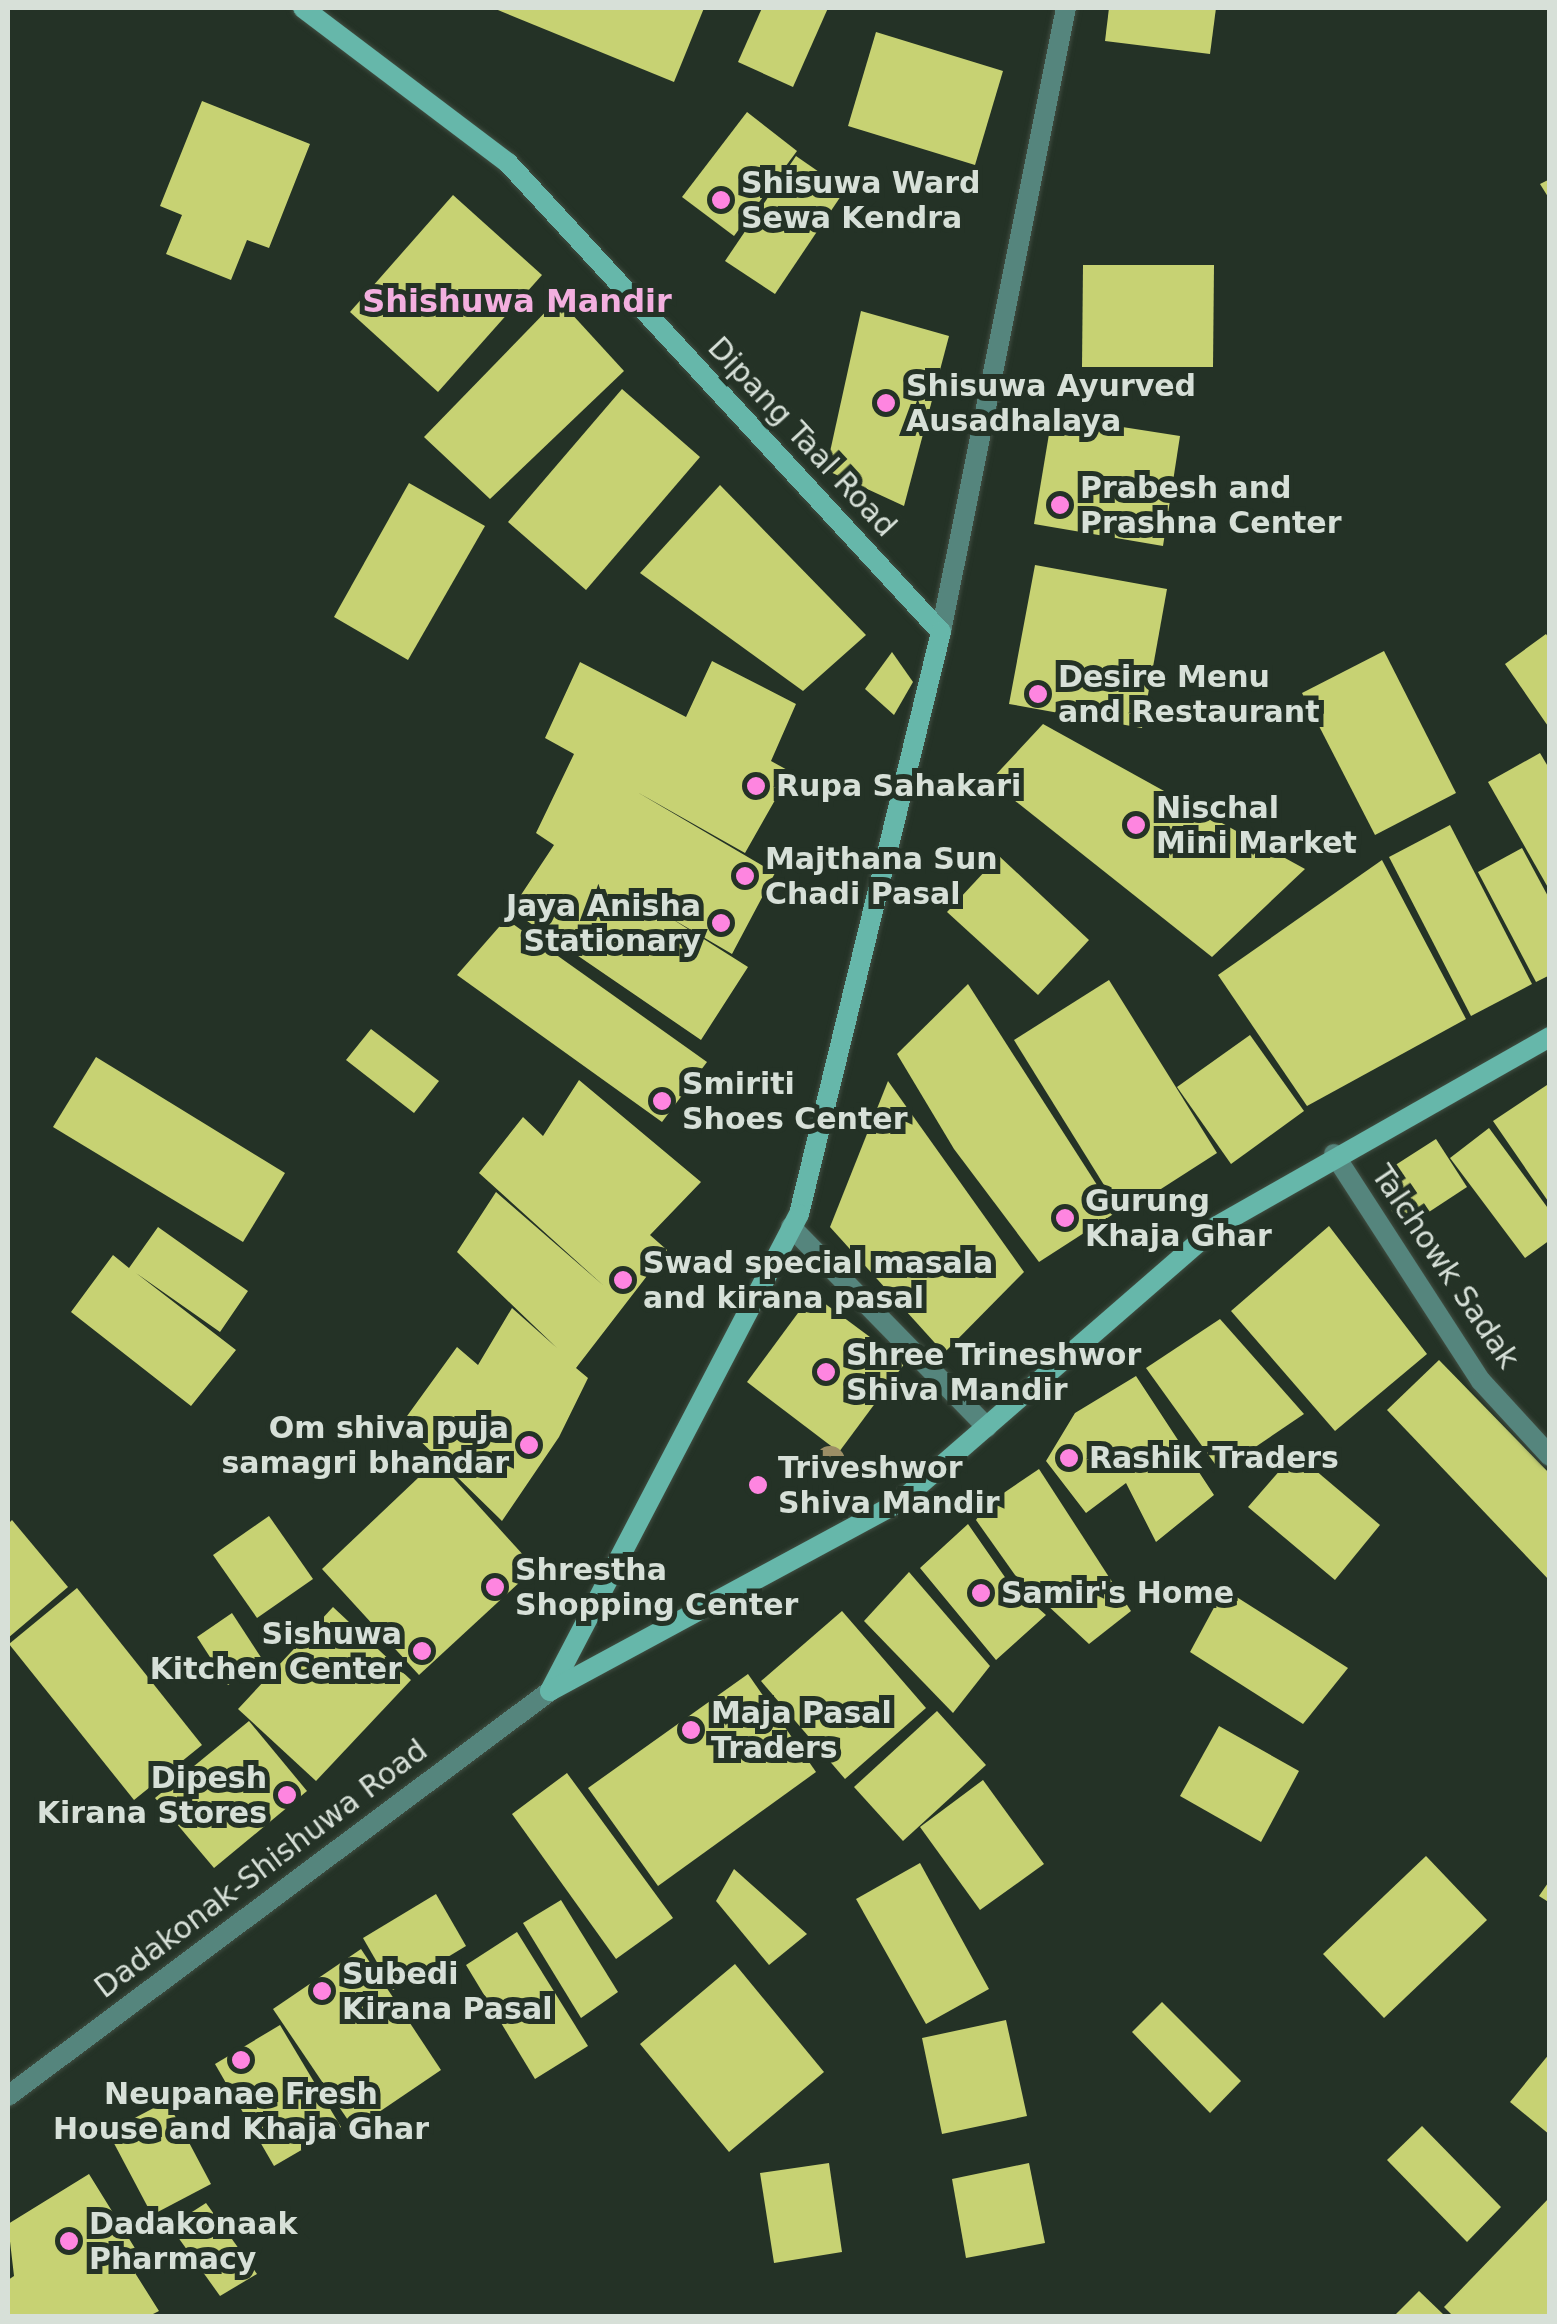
<!DOCTYPE html>
<html>
<head>
<meta charset="utf-8">
<style>
  body { margin:0 }
  #map { position:relative; width:1557px; height:2324px; overflow:hidden; background:#243226; font-family:"DejaVu Sans",sans-serif }
  div>[style] { position:absolute }
  .building>* { inset:0; background:#c7d273 }
  .roads { filter:drop-shadow(0 0 2px #414e42) drop-shadow(0 0 2px #414e42) }
  .minor>* { height:20px; margin:-10px; padding:0 10px; transform-origin:10px; border-radius:10px; background:#55857d }
  .secondary>* { height:20px; margin:-10px; padding:0 10px; transform-origin:10px; border-radius:10px; background:#66b7aa }
  .trees>* { width:30px; height:30px; margin:-15px; border-radius:50%; background:#9c8e66 }
  .dots>* { width:28px; height:28px; translate:-50% -50%; box-sizing:border-box; border:5px solid #243226; border-radius:50% }
  span { translate:-50% -50%; white-space:nowrap; text-align:center; line-height:1.15; -webkit-text-stroke:10px #243226; paint-order:stroke }
  .poi-label { font-size:30px; color:#d7e0d8; font-weight:700 }
  .left { translate:0 -50%; text-align:left }
  .right { translate:-100% -50%; text-align:right }
  .street-label { font-size:30px; color:#d7e0d8 }
  .neighbourhood-label { font-size:32px; color:#f3afdf; font-weight:700 }
  .frame { position:absolute; inset:0; border:10px solid #d7e0d8; pointer-events:none }
</style>
</head>
<body>
<div id="map">
  <div class="building">
    <i style="clip-path:polygon(493px 8px,704px 8px,674px 82px)"></i>
    <i style="clip-path:polygon(762px 8px,828px 8px,793px 87px,738px 62px)"></i>
    <i style="clip-path:polygon(1109px 8px,1216px 8px,1210px 54px,1105px 41px)"></i>
    <i style="clip-path:polygon(876px 32px,1003px 71px,975px 165px,848px 126px)"></i>
    <i style="clip-path:polygon(202px 101px,310px 144px,269px 248px,247px 240px,231px 280px,166px 254px,182px 215px,160px 206px)"></i>
    <i style="clip-path:polygon(747px 112px,797px 151px,734px 236px,682px 197px)"></i>
    <i style="clip-path:polygon(796px 156px,845px 190px,775px 294px,725px 261px)"></i>
    <i style="clip-path:polygon(1550px 179px,1550px 200px,1540px 184px)"></i>
    <i style="clip-path:polygon(453px 195px,542px 275px,438px 392px,350px 312px)"></i>
    <i style="clip-path:polygon(1083px 265px,1214px 265px,1213px 367px,1082px 367px)"></i>
    <i style="clip-path:polygon(558px 299px,624px 371px,490px 499px,424px 437px)"></i>
    <i style="clip-path:polygon(861px 311px,949px 336px,904px 506px,826px 470px)"></i>
    <i style="clip-path:polygon(622px 389px,700px 457px,586px 590px,508px 522px)"></i>
    <i style="clip-path:polygon(1052px 416px,1180px 436px,1163px 546px,1034px 524px)"></i>
    <i style="clip-path:polygon(409px 483px,485px 526px,408px 660px,334px 617px)"></i>
    <i style="clip-path:polygon(720px 485px,866px 635px,803px 691px,640px 573px)"></i>
    <i style="clip-path:polygon(1035px 565px,1167px 589px,1142px 728px,1009px 704px)"></i>
    <i style="clip-path:polygon(1546px 634px,1550px 640px,1550px 729px,1505px 664px)"></i>
    <i style="clip-path:polygon(1384px 651px,1456px 793px,1375px 835px,1302px 693px)"></i>
    <i style="clip-path:polygon(892px 652px,913px 682px,894px 715px,865px 689px)"></i>
    <i style="clip-path:polygon(712px 661px,796px 704px,771px 761px,791px 772px,745px 853px,637px 792px,775px 873px,732px 954px,669px 917px,748px 967px,701px 1040px,511px 910px,554px 845px,536px 833px,574px 754px,545px 738px,580px 662px,686px 717px)"></i>
    <i style="clip-path:polygon(1043px 724px,1305px 869px,1212px 957px,990px 781px)"></i>
    <i style="clip-path:polygon(1540px 753px,1550px 770px,1550px 891px,1488px 782px)"></i>
    <i style="clip-path:polygon(1450px 825px,1532px 984px,1471px 1016px,1389px 857px)"></i>
    <i style="clip-path:polygon(1522px 848px,1550px 900px,1550px 975px,1536px 982px,1478px 872px)"></i>
    <i style="clip-path:polygon(999px 856px,1089px 940px,1038px 995px,947px 912px)"></i>
    <i style="clip-path:polygon(1382px 860px,1466px 1019px,1307px 1106px,1218px 975px)"></i>
    <i style="clip-path:polygon(506px 919px,707px 1062px,662px 1122px,457px 975px)"></i>
    <i style="clip-path:polygon(1109px 980px,1217px 1153px,1122px 1214px,1014px 1040px)"></i>
    <i style="clip-path:polygon(968px 984px,1115px 1213px,1039px 1262px,954px 1149px,897px 1054px)"></i>
    <i style="clip-path:polygon(371px 1029px,439px 1081px,414px 1113px,346px 1060px)"></i>
    <i style="clip-path:polygon(1250px 1035px,1304px 1111px,1231px 1164px,1177px 1087px)"></i>
    <i style="clip-path:polygon(96px 1057px,285px 1173px,243px 1242px,53px 1127px)"></i>
    <i style="clip-path:polygon(579px 1080px,701px 1182px,650px 1235px,667px 1250px,576px 1368px,588px 1378px,559px 1437px,502px 1521px,402px 1423px,457px 1347px,478px 1365px,512px 1308px,557px 1348px,457px 1252px,496px 1192px,604px 1286px,479px 1173px,523px 1117px,543px 1136px)"></i>
    <i style="clip-path:polygon(888px 1081px,1024px 1272px,944px 1353px,830px 1227px)"></i>
    <i style="clip-path:polygon(1550px 1083px,1550px 1204px,1493px 1121px)"></i>
    <i style="clip-path:polygon(1489px 1128px,1550px 1211px,1550px 1240px,1525px 1258px,1450px 1158px)"></i>
    <i style="clip-path:polygon(1436px 1139px,1467px 1187px,1403px 1229px,1372px 1180px)"></i>
    <i style="clip-path:polygon(1329px 1226px,1427px 1354px,1335px 1431px,1231px 1311px)"></i>
    <i style="clip-path:polygon(158px 1227px,248px 1291px,220px 1332px,136px 1273px,236px 1350px,191px 1406px,71px 1312px,113px 1255px,129px 1268px)"></i>
    <i style="clip-path:polygon(812px 1294px,905px 1363px,839px 1452px,747px 1382px)"></i>
    <i style="clip-path:polygon(1220px 1319px,1304px 1414px,1220px 1471px,1146px 1368px)"></i>
    <i style="clip-path:polygon(1439px 1360px,1550px 1474px,1550px 1581px,1387px 1410px)"></i>
    <i style="clip-path:polygon(1136px 1376px,1214px 1495px,1156px 1542px,1126px 1483px,1086px 1513px,1046px 1461px,1075px 1413px)"></i>
    <i style="clip-path:polygon(1295px 1453px,1380px 1525px,1335px 1580px,1248px 1507px)"></i>
    <i style="clip-path:polygon(437px 1460px,535px 1568px,419px 1675px,322px 1569px)"></i>
    <i style="clip-path:polygon(1039px 1469px,1131px 1611px,1089px 1644px,1015px 1575px,976px 1520px,986px 1505px)"></i>
    <i style="clip-path:polygon(269px 1516px,313px 1579px,257px 1618px,213px 1555px)"></i>
    <i style="clip-path:polygon(12px 1520px,68px 1587px,8px 1638px,8px 1524px)"></i>
    <i style="clip-path:polygon(968px 1524px,1009px 1583px,1046px 1615px,996px 1660px,920px 1568px)"></i>
    <i style="clip-path:polygon(909px 1572px,990px 1666px,953px 1713px,864px 1621px)"></i>
    <i style="clip-path:polygon(77px 1588px,202px 1745px,134px 1800px,9px 1644px)"></i>
    <i style="clip-path:polygon(1224px 1589px,1348px 1668px,1303px 1724px,1190px 1652px)"></i>
    <i style="clip-path:polygon(333px 1607px,411px 1680px,316px 1781px,238px 1709px)"></i>
    <i style="clip-path:polygon(842px 1611px,926px 1708px,845px 1779px,761px 1681px)"></i>
    <i style="clip-path:polygon(232px 1613px,264px 1662px,228px 1685px,197px 1637px)"></i>
    <i style="clip-path:polygon(748px 1674px,816px 1772px,658px 1886px,588px 1788px)"></i>
    <i style="clip-path:polygon(937px 1711px,986px 1765px,903px 1841px,854px 1787px)"></i>
    <i style="clip-path:polygon(249px 1721px,307px 1791px,214px 1868px,155px 1798px)"></i>
    <i style="clip-path:polygon(1219px 1726px,1299px 1771px,1261px 1842px,1180px 1796px)"></i>
    <i style="clip-path:polygon(567px 1773px,673px 1918px,616px 1959px,512px 1814px)"></i>
    <i style="clip-path:polygon(983px 1780px,1044px 1864px,980px 1910px,920px 1827px)"></i>
    <i style="clip-path:polygon(1426px 1856px,1487px 1920px,1384px 2018px,1323px 1954px)"></i>
    <i style="clip-path:polygon(920px 1863px,989px 1989px,926px 2024px,856px 1899px)"></i>
    <i style="clip-path:polygon(734px 1869px,807px 1934px,769px 1965px,716px 1901px)"></i>
    <i style="clip-path:polygon(1550px 1880px,1550px 1903px,1539px 1896px)"></i>
    <i style="clip-path:polygon(436px 1894px,466px 1946px,393px 1990px,363px 1938px)"></i>
    <i style="clip-path:polygon(561px 1900px,618px 1992px,581px 2018px,523px 1923px)"></i>
    <i style="clip-path:polygon(517px 1932px,588px 2046px,535px 2079px,466px 1965px)"></i>
    <i style="clip-path:polygon(361px 1949px,441px 2070px,354px 2129px,273px 2009px)"></i>
    <i style="clip-path:polygon(735px 1964px,824px 2072px,729px 2152px,640px 2044px)"></i>
    <i style="clip-path:polygon(1162px 2002px,1241px 2081px,1210px 2113px,1132px 2032px)"></i>
    <i style="clip-path:polygon(1006px 2020px,1027px 2116px,942px 2134px,922px 2038px)"></i>
    <i style="clip-path:polygon(280px 2025px,341px 2127px,274px 2166px,215px 2064px)"></i>
    <i style="clip-path:polygon(1550px 2053px,1550px 2135px,1510px 2102px)"></i>
    <i style="clip-path:polygon(167px 2101px,211px 2184px,152px 2215px,108px 2132px)"></i>
    <i style="clip-path:polygon(1422px 2126px,1501px 2207px,1467px 2242px,1387px 2160px)"></i>
    <i style="clip-path:polygon(829px 2163px,842px 2252px,774px 2263px,760px 2173px)"></i>
    <i style="clip-path:polygon(1029px 2163px,1045px 2243px,966px 2258px,952px 2179px)"></i>
    <i style="clip-path:polygon(89px 2174px,141px 2258px,130px 2265px,159px 2311px,149px 2316px,8px 2316px,8px 2280px,14px 2276px,8px 2224px)"></i>
    <i style="clip-path:polygon(1550px 2197px,1550px 2316px,1453px 2316px,1444px 2307px)"></i>
    <i style="clip-path:polygon(206px 2203px,257px 2274px,220px 2296px,170px 2226px)"></i>
    <i style="clip-path:polygon(1419px 2291px,1445px 2316px,1394px 2316px)"></i>
  </div>
  <div class="roads">
    <div class="minor">
      <i style="left:941px;top:632px;width:636px;rotate:-78.67deg"></i>
      <i style="left:1334px;top:1154px;width:270px;rotate:57.1deg"></i>
      <i style="left:1481px;top:1381px;width:102px;rotate:47.4deg"></i>
      <i style="left:791px;top:1227px;width:280px;rotate:45.6deg"></i>
      <i style="left:8px;top:2096px;width:677px;rotate:-36.77deg"></i>
    </div>
    <div class="secondary">
      <i style="left:303px;top:8px;width:257px;rotate:37.1deg"></i>
      <i style="left:508px;top:163px;width:638px;rotate:47.29deg"></i>
      <i style="left:941px;top:632px;width:599px;rotate:103.71deg"></i>
      <i style="left:799px;top:1214px;width:538px;rotate:117.57deg"></i>
      <i style="left:550px;top:1691px;width:399px;rotate:-28.4deg"></i>
      <i style="left:901px;top:1501px;width:419px;rotate:-41deg"></i>
      <i style="left:1217px;top:1226px;width:383px;rotate:-29.6deg"></i>
    </div>
  </div>
  <div class="trees">
    <i style="left:830px;top:1461px"></i>
  </div>
  <div class="dots">
    <i style="left:721px;top:200px;background:#fe85e0"></i>
    <i style="left:886px;top:403px;background:#fe85e0"></i>
    <i style="left:1060px;top:505px;background:#fe85e0"></i>
    <i style="left:1038px;top:694px;background:#fe85e0"></i>
    <i style="left:756px;top:786px;background:#fe85e0"></i>
    <i style="left:1136px;top:825px;background:#fe85e0"></i>
    <i style="left:745px;top:876px;background:#fe85e0"></i>
    <i style="left:721px;top:923px;background:#fe85e0"></i>
    <i style="left:662px;top:1101px;background:#fe85e0"></i>
    <i style="left:1065px;top:1218px;background:#fe85e0"></i>
    <i style="left:623px;top:1280px;background:#fe85e0"></i>
    <i style="left:826px;top:1372px;background:#fe85e0"></i>
    <i style="left:529px;top:1445px;background:#fe85e0"></i>
    <i style="left:1069px;top:1458px;background:#fe85e0"></i>
    <i style="left:758px;top:1485px;background:#fe85e0"></i>
    <i style="left:495px;top:1587px;background:#fe85e0"></i>
    <i style="left:981px;top:1593px;background:#fe85e0"></i>
    <i style="left:422px;top:1651px;background:#fe85e0"></i>
    <i style="left:691px;top:1730px;background:#fe85e0"></i>
    <i style="left:287px;top:1795px;background:#fe85e0"></i>
    <i style="left:322px;top:1991px;background:#fe85e0"></i>
    <i style="left:241px;top:2060px;background:#fe85e0"></i>
    <i style="left:69px;top:2241px;background:#fe85e0"></i>
  </div>
  <div class="poi-label">
    <span class="left" style="left:741px;top:200px">Shisuwa Ward<br>Sewa Kendra</span>
    <span class="left" style="left:906px;top:403px">Shisuwa Ayurved<br>Ausadhalaya</span>
    <span class="left" style="left:1080px;top:505px">Prabesh and<br>Prashna Center</span>
    <span class="left" style="left:1058px;top:694px">Desire Menu<br>and Restaurant</span>
    <span class="left" style="left:776px;top:786px">Rupa Sahakari</span>
    <span class="left" style="left:1156px;top:825px">Nischal<br>Mini Market</span>
    <span class="left" style="left:765px;top:876px">Majthana Sun<br>Chadi Pasal</span>
    <span class="right" style="left:701px;top:923px">Jaya Anisha<br>Stationary</span>
    <span class="left" style="left:682px;top:1101px">Smiriti<br>Shoes Center</span>
    <span class="left" style="left:1085px;top:1218px">Gurung<br>Khaja Ghar</span>
    <span class="left" style="left:643px;top:1280px">Swad special masala<br>and kirana pasal</span>
    <span class="left" style="left:846px;top:1372px">Shree Trineshwor<br>Shiva Mandir</span>
    <span class="right" style="left:509px;top:1445px">Om shiva puja<br>samagri bhandar</span>
    <span class="left" style="left:1089px;top:1458px">Rashik Traders</span>
    <span class="left" style="left:778px;top:1485px">Triveshwor<br>Shiva Mandir</span>
    <span class="left" style="left:515px;top:1587px">Shrestha<br>Shopping Center</span>
    <span class="left" style="left:1001px;top:1593px">Samir's Home</span>
    <span class="right" style="left:402px;top:1651px">Sishuwa<br>Kitchen Center</span>
    <span class="left" style="left:711px;top:1730px">Maja Pasal<br>Traders</span>
    <span class="right" style="left:267px;top:1795px">Dipesh<br>Kirana Stores</span>
    <span class="left" style="left:342px;top:1991px">Subedi<br>Kirana Pasal</span>
    <span style="left:241px;top:2111px">Neupanae Fresh<br>House and Khaja Ghar</span>
    <span class="left" style="left:89px;top:2241px">Dadakonaak<br>Pharmacy</span>
  </div>
  <div class="street-label">
    <span style="left:802px;top:437px;rotate:47deg">Dipang Taal Road</span>
    <span style="left:1445px;top:1267px;rotate:56deg">Talchowk Sadak</span>
    <span style="left:261px;top:1869px;rotate:-37deg">Dadakonak-Shishuwa Road</span>
  </div>
  <div class="neighbourhood-label">
    <span style="left:517px;top:301px">Shishuwa Mandir</span>
  </div>
  <div class="frame"></div>
</div>
</body>
</html>
